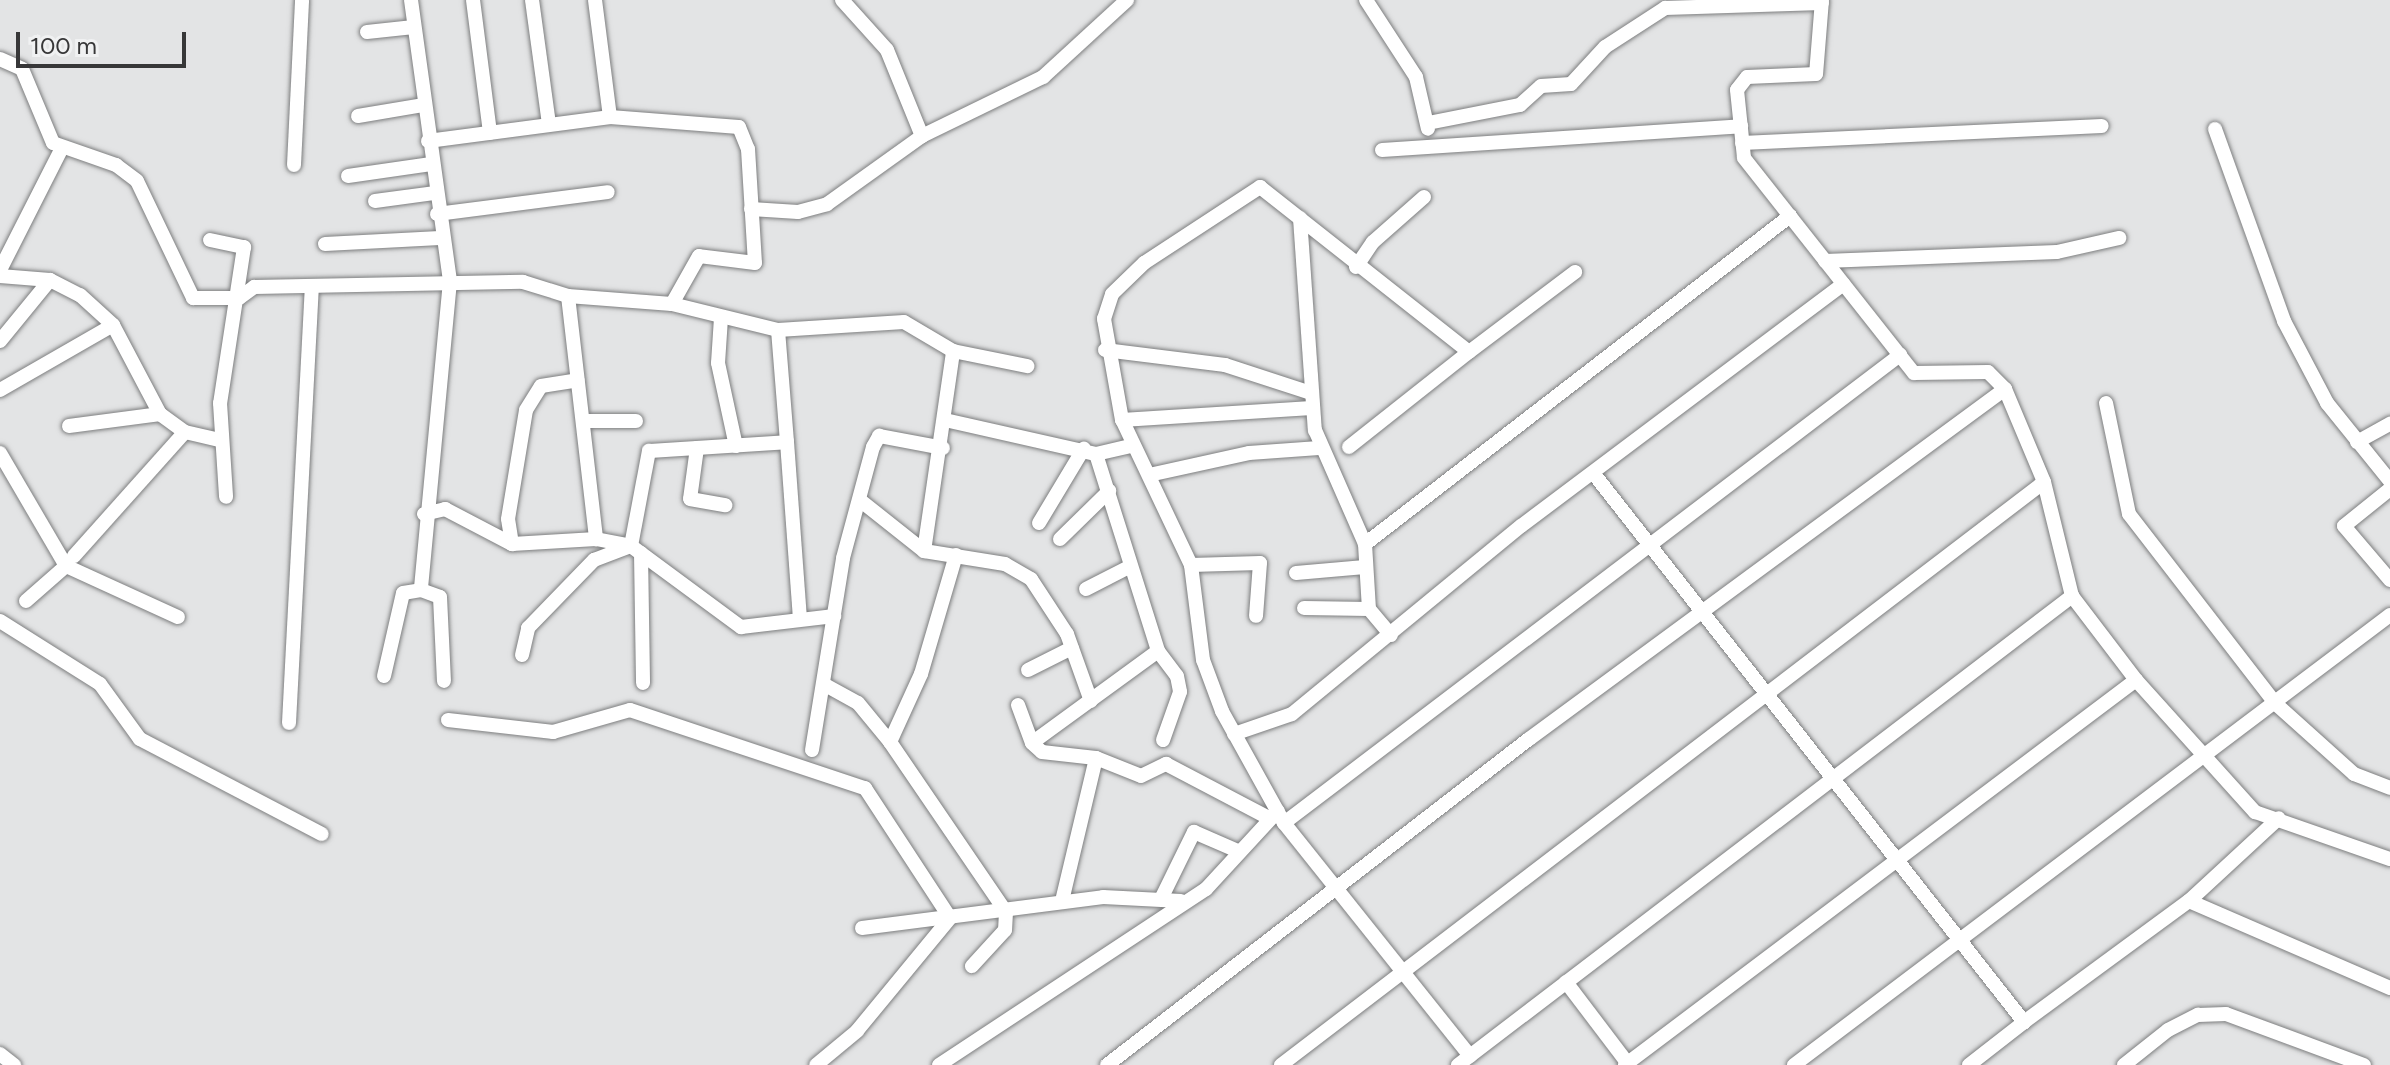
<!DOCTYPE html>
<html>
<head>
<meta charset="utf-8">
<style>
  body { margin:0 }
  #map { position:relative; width:2390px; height:1065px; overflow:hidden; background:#e3e4e5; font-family:Figtree,sans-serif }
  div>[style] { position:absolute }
  .roads { filter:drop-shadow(0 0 2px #7d7e7f) drop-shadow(0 0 2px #7d7e7f) }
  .minor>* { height:14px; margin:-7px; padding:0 7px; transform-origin:7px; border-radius:7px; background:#fff }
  span { translate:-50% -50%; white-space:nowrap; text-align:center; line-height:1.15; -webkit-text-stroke:6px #f0f1f2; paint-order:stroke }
  .scale { position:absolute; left:16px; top:32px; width:170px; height:36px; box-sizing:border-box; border:4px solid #373738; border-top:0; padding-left:10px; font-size:24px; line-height:28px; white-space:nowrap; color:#373738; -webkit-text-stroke:6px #f0f1f2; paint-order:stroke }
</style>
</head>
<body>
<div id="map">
  <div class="roads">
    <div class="minor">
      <i style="left:411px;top:0;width:284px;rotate:82.1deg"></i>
      <i style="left:450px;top:281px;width:310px;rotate:95.4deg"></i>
      <i style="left:473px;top:0;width:134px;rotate:82.7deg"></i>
      <i style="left:532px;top:0;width:125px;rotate:82.2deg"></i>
      <i style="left:595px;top:0;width:118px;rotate:82.7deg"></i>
      <i style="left:842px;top:0;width:67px;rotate:48deg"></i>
      <i style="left:887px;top:50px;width:93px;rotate:67.9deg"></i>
      <i style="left:1366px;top:0;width:92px;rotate:57deg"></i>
      <i style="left:1416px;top:77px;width:53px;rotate:77deg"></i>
      <i style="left:1822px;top:0;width:74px;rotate:94.6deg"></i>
      <i style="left:1816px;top:74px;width:69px;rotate:177.5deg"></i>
      <i style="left:1747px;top:77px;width:16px;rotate:128deg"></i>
      <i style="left:1737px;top:90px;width:68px;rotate:84.1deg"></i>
      <i style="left:1744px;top:158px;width:274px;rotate:51.7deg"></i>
      <i style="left:1914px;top:373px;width:74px;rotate:-0.8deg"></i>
      <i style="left:1988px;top:372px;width:24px;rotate:45deg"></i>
      <i style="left:2005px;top:389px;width:101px;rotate:67.2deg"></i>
      <i style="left:2044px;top:482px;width:117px;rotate:76.2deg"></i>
      <i style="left:2072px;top:596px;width:106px;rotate:52.7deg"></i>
      <i style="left:2136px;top:680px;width:178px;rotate:48deg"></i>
      <i style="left:2255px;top:812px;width:143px;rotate:19.2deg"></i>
      <i style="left:367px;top:32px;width:47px;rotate:-6.1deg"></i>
      <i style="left:0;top:59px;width:24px;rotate:24deg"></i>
      <i style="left:22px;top:69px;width:80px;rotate:67.3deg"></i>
      <i style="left:53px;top:143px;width:67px;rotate:19.2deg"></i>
      <i style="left:116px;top:165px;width:26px;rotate:37deg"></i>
      <i style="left:137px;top:181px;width:130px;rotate:64.4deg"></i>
      <i style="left:193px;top:298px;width:46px"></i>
      <i style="left:239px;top:298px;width:19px;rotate:-36deg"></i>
      <i style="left:254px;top:287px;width:269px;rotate:-1.1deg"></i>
      <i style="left:523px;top:282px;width:47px;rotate:17.3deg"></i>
      <i style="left:568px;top:296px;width:104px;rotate:4.4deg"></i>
      <i style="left:672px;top:304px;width:109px;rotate:13.8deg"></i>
      <i style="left:778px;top:330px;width:126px;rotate:-3.6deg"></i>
      <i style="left:904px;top:322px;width:57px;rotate:30.6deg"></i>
      <i style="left:953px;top:351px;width:76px;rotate:11.5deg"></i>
      <i style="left:358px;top:116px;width:67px;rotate:-9.5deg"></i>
      <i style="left:1428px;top:123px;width:94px;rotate:-11.1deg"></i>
      <i style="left:1520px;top:105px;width:28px;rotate:-42deg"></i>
      <i style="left:1541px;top:86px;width:30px;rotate:-4deg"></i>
      <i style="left:1571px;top:84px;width:50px;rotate:-47.4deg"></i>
      <i style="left:1605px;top:47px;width:72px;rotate:-33deg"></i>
      <i style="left:1665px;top:8px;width:157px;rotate:-1.8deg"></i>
      <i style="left:2215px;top:129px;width:204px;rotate:70.2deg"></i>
      <i style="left:2284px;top:321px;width:93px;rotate:62.3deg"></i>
      <i style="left:2327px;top:403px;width:100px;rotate:51.1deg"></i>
      <i style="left:428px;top:141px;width:184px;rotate:-7.5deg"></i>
      <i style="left:610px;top:117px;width:129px;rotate:4.4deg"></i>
      <i style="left:739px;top:127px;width:24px;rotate:68deg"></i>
      <i style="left:748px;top:149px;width:114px;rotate:86.5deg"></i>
      <i style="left:755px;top:263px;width:56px;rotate:-172.9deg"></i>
      <i style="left:699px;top:256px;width:55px;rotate:119.4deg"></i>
      <i style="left:1742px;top:143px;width:360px;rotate:-2.7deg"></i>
      <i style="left:1382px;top:150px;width:360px;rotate:-3.8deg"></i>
      <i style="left:294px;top:165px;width:165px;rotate:-87.2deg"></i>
      <i style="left:348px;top:176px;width:84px;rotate:-8.2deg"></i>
      <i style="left:375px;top:201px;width:61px;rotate:-7.6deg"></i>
      <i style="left:751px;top:209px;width:47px;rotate:3.7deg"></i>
      <i style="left:798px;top:212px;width:30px;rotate:-15deg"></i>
      <i style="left:827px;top:204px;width:117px;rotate:-35.6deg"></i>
      <i style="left:922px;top:136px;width:135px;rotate:-26deg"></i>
      <i style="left:1043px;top:77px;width:114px;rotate:-42.5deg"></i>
      <i style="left:437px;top:214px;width:172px;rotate:-7.3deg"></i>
      <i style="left:1300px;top:218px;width:213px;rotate:86deg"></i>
      <i style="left:1315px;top:430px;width:124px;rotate:66.3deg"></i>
      <i style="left:1365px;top:544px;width:65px;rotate:86.5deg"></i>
      <i style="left:1369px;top:609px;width:34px;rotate:50deg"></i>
      <i style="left:210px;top:240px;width:35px;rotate:12deg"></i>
      <i style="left:244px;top:247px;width:158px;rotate:98.7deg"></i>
      <i style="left:220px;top:403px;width:94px;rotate:86.3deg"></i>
      <i style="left:325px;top:244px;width:115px;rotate:-3deg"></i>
      <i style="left:1825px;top:261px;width:232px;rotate:-2.2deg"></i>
      <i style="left:2057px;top:252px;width:64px;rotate:-12.7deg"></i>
      <i style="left:1356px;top:267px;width:30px;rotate:-56deg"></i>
      <i style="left:1373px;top:242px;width:68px;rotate:-41.4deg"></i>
      <i style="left:0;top:270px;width:135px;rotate:-63.1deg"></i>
      <i style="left:0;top:276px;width:50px;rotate:4.6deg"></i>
      <i style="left:50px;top:280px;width:34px;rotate:27deg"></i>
      <i style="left:80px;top:295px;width:45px;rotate:42.3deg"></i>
      <i style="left:113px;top:325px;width:101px;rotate:62.2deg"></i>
      <i style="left:160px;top:414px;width:31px;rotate:36deg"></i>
      <i style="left:185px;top:432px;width:37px;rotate:13deg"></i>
      <i style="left:568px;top:296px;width:245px;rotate:83.4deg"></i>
      <i style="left:721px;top:318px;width:45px;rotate:93.8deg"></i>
      <i style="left:718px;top:363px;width:85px;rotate:77.8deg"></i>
      <i style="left:778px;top:330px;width:112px;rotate:85.4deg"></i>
      <i style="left:0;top:341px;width:79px;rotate:-50.7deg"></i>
      <i style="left:1105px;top:350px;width:121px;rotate:7.1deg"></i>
      <i style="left:1225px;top:365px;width:90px;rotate:18deg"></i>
      <i style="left:0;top:390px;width:130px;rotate:-29.9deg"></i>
      <i style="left:2106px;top:403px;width:113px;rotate:78.3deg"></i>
      <i style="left:2129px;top:514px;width:240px;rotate:52.3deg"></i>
      <i style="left:2276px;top:704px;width:105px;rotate:41.9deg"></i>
      <i style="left:2354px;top:774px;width:39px;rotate:21deg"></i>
      <i style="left:945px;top:420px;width:155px;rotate:12.7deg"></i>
      <i style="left:1096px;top:454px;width:36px;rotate:-13deg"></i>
      <i style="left:1122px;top:420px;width:190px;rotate:-3.6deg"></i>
      <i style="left:583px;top:421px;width:53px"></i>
      <i style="left:69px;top:426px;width:92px;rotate:-7.5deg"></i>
      <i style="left:2357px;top:442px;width:38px;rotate:-29deg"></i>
      <i style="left:1349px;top:447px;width:153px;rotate:-38.4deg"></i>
      <i style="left:697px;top:448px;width:51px;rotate:97.8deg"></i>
      <i style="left:690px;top:499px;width:36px;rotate:10deg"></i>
      <i style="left:0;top:453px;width:131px;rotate:59.7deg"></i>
      <i style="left:66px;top:566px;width:123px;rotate:24.5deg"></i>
      <i style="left:1096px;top:454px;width:207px;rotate:72.5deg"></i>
      <i style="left:1158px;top:651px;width:31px;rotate:53deg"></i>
      <i style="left:1177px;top:676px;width:16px;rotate:79deg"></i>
      <i style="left:1180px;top:692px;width:51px;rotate:109.5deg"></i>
      <i style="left:1594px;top:474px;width:697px;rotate:51.88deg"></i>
      <i style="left:2024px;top:1022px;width:205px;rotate:-36.3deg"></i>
      <i style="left:2189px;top:901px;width:122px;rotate:-42.7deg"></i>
      <i style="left:1149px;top:475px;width:102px;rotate:-12.4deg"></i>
      <i style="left:1249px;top:453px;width:70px;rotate:-4.1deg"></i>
      <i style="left:2390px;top:489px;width:59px;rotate:141.2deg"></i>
      <i style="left:2344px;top:526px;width:71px;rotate:49.6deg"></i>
      <i style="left:861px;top:501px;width:80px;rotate:38.4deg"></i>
      <i style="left:924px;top:551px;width:82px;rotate:9.1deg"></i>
      <i style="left:1005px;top:564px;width:30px;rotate:30deg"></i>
      <i style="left:1031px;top:579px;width:66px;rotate:56.8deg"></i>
      <i style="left:1067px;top:634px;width:71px;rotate:70.3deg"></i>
      <i style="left:424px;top:514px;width:22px;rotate:-13deg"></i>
      <i style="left:445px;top:509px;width:76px;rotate:27.6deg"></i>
      <i style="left:512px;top:544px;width:84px;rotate:-3.4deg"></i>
      <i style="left:596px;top:539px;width:36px;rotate:11deg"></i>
      <i style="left:631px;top:546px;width:137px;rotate:36.4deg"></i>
      <i style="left:741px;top:627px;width:94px;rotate:-6.7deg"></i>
      <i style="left:1039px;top:523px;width:87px;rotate:-59deg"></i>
      <i style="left:1060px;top:539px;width:69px;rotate:-44.4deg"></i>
      <i style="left:512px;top:544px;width:25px;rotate:-99deg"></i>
      <i style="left:508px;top:519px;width:110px;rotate:-80.6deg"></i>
      <i style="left:526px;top:410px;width:28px;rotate:-58deg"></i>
      <i style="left:541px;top:386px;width:37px;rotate:-9deg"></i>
      <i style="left:1365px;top:544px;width:537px;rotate:-37.66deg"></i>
      <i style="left:924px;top:551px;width:202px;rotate:-81.7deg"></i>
      <i style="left:641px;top:553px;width:130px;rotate:89.1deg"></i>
      <i style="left:74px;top:556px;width:166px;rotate:-48.2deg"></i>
      <i style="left:1191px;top:565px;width:69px;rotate:-1.7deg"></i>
      <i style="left:1260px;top:563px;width:53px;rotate:94.3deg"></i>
      <i style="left:1296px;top:573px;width:69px;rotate:-5deg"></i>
      <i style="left:1086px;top:589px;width:48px;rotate:-27.1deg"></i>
      <i style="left:26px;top:601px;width:53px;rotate:-41.2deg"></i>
      <i style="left:1304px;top:608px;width:65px;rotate:0.9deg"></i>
      <i style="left:0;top:621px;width:118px;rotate:32.2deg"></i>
      <i style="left:100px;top:684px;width:68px;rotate:54deg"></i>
      <i style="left:140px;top:739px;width:205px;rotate:27.6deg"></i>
      <i style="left:1158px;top:651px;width:156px;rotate:143.9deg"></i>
      <i style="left:1032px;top:743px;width:13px;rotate:42deg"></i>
      <i style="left:1042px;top:752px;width:54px;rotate:6.3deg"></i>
      <i style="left:1096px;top:758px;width:48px;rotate:21.8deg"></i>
      <i style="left:1141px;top:776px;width:28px;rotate:-26deg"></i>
      <i style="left:1166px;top:764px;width:114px;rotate:27.7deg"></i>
      <i style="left:522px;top:655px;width:28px;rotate:-77deg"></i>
      <i style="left:528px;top:628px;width:95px;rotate:-45.9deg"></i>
      <i style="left:594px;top:560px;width:40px;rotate:-21deg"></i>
      <i style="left:631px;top:546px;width:97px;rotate:-79.3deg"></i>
      <i style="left:649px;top:451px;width:138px;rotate:-3.7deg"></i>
      <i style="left:787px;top:442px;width:176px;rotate:85.8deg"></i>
      <i style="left:1028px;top:670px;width:49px;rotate:-26.6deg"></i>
      <i style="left:384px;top:676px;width:85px;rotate:-77.1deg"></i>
      <i style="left:403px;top:593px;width:18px;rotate:-9deg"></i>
      <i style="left:421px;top:590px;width:20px;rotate:20deg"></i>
      <i style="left:440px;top:597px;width:84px;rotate:87.3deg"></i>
      <i style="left:827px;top:686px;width:35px;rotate:29deg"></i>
      <i style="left:858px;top:703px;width:50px;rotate:50.6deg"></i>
      <i style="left:890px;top:742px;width:206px;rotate:55.7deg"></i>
      <i style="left:1006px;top:912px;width:18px;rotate:93deg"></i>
      <i style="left:1005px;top:930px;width:49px;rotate:132.5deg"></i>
      <i style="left:1018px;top:705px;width:40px;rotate:69.8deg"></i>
      <i style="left:448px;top:720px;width:106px;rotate:6.5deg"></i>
      <i style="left:553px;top:732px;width:80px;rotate:-15.9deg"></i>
      <i style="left:630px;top:710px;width:248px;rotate:18.4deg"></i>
      <i style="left:865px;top:788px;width:155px;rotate:56.8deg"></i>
      <i style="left:950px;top:918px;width:146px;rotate:129.5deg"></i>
      <i style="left:857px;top:1031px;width:53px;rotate:140.3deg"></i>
      <i style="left:289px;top:723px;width:433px;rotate:-87deg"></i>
      <i style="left:1234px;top:734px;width:61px;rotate:-19deg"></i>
      <i style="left:1292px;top:714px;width:296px;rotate:-39.4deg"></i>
      <i style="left:1521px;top:526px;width:403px;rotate:-36.9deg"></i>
      <i style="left:890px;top:742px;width:75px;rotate:-65.5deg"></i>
      <i style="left:921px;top:674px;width:124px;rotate:-73.6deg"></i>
      <i style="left:812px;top:750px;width:194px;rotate:-80.8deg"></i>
      <i style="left:843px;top:558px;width:115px;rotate:-74.9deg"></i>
      <i style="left:873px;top:447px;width:13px;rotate:-61deg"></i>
      <i style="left:879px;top:436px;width:65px;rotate:10.6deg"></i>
      <i style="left:1284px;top:823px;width:774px;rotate:-37.23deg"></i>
      <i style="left:1161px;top:899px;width:75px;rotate:-63.8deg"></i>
      <i style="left:1194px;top:832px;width:48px;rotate:23.4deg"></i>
      <i style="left:1062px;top:901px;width:147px;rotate:-76.6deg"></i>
      <i style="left:2189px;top:901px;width:219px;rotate:23.4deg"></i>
      <i style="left:862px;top:928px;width:243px;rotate:-7.3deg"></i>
      <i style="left:1103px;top:897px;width:78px;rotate:2.9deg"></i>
      <i style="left:1566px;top:982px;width:104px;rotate:52.8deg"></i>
      <i style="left:0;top:1054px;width:18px;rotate:38deg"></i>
      <i style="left:1470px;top:1056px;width:298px;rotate:-128.6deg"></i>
      <i style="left:1284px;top:823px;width:128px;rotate:-119deg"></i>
      <i style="left:1222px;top:711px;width:54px;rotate:-110.4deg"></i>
      <i style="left:1203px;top:660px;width:96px;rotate:-97.2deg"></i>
      <i style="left:1191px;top:565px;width:161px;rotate:-115.4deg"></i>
      <i style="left:1122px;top:420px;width:103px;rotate:-100.1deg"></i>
      <i style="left:1104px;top:319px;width:26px;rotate:-72deg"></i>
      <i style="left:1112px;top:294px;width:45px;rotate:-44.1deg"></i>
      <i style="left:1144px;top:263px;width:139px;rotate:-33.2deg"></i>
      <i style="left:1260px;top:187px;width:266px;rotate:38.3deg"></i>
      <i style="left:1469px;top:352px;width:133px;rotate:-37deg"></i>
      <i style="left:939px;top:1065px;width:320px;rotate:-33.4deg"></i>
      <i style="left:1206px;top:889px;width:106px;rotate:-47.3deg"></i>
      <i style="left:1107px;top:1065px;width:533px;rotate:-37.69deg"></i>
      <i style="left:1529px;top:739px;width:591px;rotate:-36.33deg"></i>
      <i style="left:1281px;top:1065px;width:960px;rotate:-37.38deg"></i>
      <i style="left:1458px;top:1065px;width:773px;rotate:-37.37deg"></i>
      <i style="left:1625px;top:1065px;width:640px;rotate:-37deg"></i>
      <i style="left:1794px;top:1065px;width:747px;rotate:-37.05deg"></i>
      <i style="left:1969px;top:1065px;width:70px;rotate:-38deg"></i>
      <i style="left:2124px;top:1065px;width:56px;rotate:-38.5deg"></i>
      <i style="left:2168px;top:1030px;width:34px;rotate:-27deg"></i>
      <i style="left:2198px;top:1015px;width:28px;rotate:-2deg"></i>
      <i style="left:2226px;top:1014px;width:147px;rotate:20.3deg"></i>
    </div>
  </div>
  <div class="scale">100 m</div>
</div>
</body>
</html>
